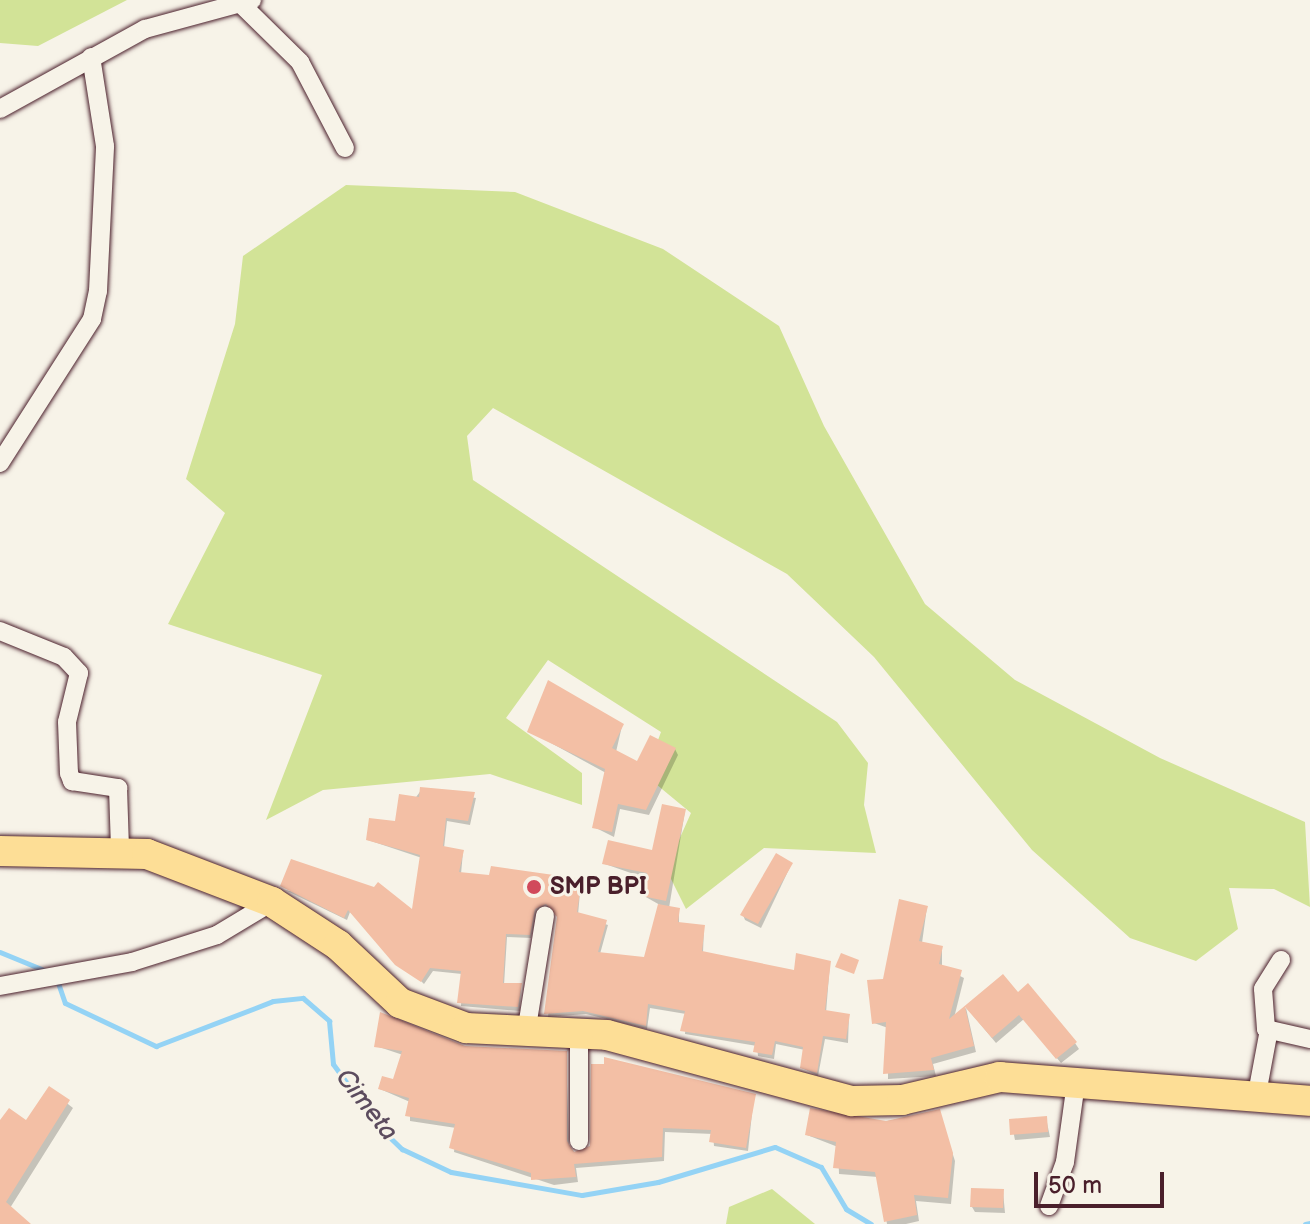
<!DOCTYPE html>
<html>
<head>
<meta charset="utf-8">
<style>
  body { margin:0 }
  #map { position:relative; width:1310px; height:1224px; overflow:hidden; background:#f7f3e8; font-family:"Balsamiq Sans",sans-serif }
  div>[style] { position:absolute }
  .green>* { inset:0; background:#d2e397 }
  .shadow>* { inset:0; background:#0003 }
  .stream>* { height:5px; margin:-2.5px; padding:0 2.5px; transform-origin:2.5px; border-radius:2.5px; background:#94d3f5 }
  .building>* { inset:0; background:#f3bfa5 }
  .roads { filter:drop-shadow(0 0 2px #4a1f2b) drop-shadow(0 0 2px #4a1f2b) }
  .minor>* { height:18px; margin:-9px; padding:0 9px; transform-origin:9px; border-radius:9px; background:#f7f3e8 }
  .trunk>* { height:30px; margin:-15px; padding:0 15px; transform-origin:15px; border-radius:15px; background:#fdde96 }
  .dots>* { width:22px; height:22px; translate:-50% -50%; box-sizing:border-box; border:4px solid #f7f3e8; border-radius:50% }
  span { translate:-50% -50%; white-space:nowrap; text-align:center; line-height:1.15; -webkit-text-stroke:6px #f7f3e8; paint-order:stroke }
  .poi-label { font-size:24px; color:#4a1f2b; font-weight:700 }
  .left { translate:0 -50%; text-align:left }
  .water-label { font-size:26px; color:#5c4c5e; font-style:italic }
  .scale { position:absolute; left:1034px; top:1172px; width:130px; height:36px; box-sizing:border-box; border:4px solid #4a1f2b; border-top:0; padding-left:10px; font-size:24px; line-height:28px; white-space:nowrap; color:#4a1f2b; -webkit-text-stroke:6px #f7f3e8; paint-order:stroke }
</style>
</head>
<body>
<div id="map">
  <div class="green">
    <i style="clip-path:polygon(0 0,127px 0,38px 46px,0 43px)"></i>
    <i style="clip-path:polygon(346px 185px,515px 192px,663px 249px,779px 326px,824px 426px,925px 604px,1015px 680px,1160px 758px,1305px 822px,1310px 907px,1274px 889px,1229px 888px,1238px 929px,1196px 961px,1130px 938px,1032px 850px,874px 657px,787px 574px,493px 408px,467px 436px,473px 480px,837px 722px,868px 763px,864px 805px,876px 853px,764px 848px,686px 909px,666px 869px,691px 813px,645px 775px,661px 732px,548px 660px,506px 718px,582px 773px,582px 805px,490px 774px,323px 790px,266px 820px,322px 675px,168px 624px,225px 513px,186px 479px,235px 324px,243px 256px)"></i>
    <i style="clip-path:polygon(772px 1189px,815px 1224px,726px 1224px,729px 1207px)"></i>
  </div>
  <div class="shadow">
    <i style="clip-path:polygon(622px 726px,616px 752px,638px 763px,675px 749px,678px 755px,649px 815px,620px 809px,614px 837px,594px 827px,606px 773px,529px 731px)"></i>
    <i style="clip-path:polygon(422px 789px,476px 798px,470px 825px,447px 821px,444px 848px,463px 852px,461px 874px,581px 881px,578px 915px,608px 925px,600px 954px,645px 959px,660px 905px,644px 896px,648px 879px,605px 864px,654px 852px,685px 811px,669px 908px,679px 910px,679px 924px,704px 927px,703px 953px,795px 972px,830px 963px,826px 1013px,849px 1016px,848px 1043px,825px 1039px,818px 1076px,802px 1068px,805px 1050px,776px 1044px,774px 1059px,758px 1056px,757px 1046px,685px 1034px,686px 1014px,650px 1008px,647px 1029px,586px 1014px,548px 1017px,559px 918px,550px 907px,537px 913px,531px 938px,507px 937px,504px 985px,521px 985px,520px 1011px,461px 1006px,462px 974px,433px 971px,424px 984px,350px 912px,347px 920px,285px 890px,414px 913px,422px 858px,368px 840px,397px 823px)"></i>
    <i style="clip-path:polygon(791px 865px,761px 928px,745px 920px,743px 915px)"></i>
    <i style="clip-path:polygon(927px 907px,922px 943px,942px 947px,942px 967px,964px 978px,954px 1018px,966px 1008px,976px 1052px,933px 1064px,936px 1076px,888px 1079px,888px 1028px,874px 1023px,884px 981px)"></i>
    <i style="clip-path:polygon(1018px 994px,1075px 1043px,1079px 1049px,1061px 1063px,1024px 1019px,996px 1043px,966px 1007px)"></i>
    <i style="clip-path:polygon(376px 1046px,566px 1053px,569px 1146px,578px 1156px,593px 1143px,754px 1095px,748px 1151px,714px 1146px,713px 1134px,665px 1132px,664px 1161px,576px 1168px,578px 1182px,554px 1185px,454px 1152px,456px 1128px,410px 1121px,410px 1102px,380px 1089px,395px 1082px,403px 1055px)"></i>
    <i style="clip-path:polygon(49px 1089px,73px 1108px,10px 1208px,28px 1224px,0 1224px,0 1124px,27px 1122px)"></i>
    <i style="clip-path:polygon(939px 1112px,955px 1161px,951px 1204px,916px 1201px,919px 1221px,906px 1224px,887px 1224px,878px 1177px,839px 1174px,838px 1147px,807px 1135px)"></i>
    <i style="clip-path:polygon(1046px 1118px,1050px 1137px,1015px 1140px,1011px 1121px)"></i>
    <i style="clip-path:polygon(1003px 1191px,1005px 1213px,975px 1212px,972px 1207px)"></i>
  </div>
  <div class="stream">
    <i style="left:0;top:952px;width:50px;rotate:22.4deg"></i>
    <i style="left:57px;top:980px;width:24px;rotate:71deg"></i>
    <i style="left:65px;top:1003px;width:101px;rotate:25.3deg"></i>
    <i style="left:156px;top:1046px;width:125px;rotate:-21deg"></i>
    <i style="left:273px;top:1001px;width:30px;rotate:-6deg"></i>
    <i style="left:303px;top:998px;width:35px;rotate:41deg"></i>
    <i style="left:329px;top:1021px;width:43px;rotate:84.7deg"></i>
    <i style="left:333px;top:1064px;width:78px;rotate:53.9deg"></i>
    <i style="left:379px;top:1127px;width:32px;rotate:44deg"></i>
    <i style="left:402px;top:1149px;width:54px;rotate:25.1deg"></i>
    <i style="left:451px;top:1172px;width:133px;rotate:10deg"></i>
    <i style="left:582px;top:1195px;width:77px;rotate:-9.7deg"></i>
    <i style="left:658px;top:1182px;width:122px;rotate:-16.7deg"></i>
    <i style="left:775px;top:1147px;width:50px;rotate:23.5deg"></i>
    <i style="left:821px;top:1167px;width:49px;rotate:59.2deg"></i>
    <i style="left:846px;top:1209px;width:29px;rotate:31deg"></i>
    <i style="left:1305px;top:1224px;width:5px;rotate:-11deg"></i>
  </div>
  <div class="building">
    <i style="clip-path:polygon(548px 680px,624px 724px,612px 748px,637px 761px,650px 735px,676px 748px,646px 810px,618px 804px,612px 832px,592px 828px,605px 769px,527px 732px)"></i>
    <i style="clip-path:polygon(420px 787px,475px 792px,468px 821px,446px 818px,443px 846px,464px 850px,459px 872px,489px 875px,491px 866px,582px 879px,577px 912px,607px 920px,598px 952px,644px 957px,658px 904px,680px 908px,678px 922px,705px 925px,702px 951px,794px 970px,796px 953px,831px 961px,825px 1010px,850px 1014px,846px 1039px,823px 1036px,817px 1073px,800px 1068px,803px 1047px,775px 1041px,772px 1055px,753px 1052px,755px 1042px,680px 1031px,685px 1011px,648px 1004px,646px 1026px,583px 1011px,544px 1014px,557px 917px,546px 904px,535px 909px,530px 935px,506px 934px,503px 983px,522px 983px,518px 1007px,457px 1003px,461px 971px,430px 968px,421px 982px,395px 965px,348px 910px,344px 918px,280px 886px,291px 859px,374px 887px,378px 882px,412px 909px,420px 855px,366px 840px,369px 818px,395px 821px,399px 794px,419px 797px)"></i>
    <i style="clip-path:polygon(662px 804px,686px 809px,666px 901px,642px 896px,647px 873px,602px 864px,608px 840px,652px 850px)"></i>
    <i style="clip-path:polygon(776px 853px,793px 863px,758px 924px,740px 915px)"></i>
    <i style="clip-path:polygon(899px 899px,928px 906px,919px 941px,943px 946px,939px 964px,962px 970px,949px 1019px,1003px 974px,1018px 992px,1028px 983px,1077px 1042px,1056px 1059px,1019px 1015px,992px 1038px,965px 1007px,974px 1046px,931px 1058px,934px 1070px,883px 1074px,886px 1022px,872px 1024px,867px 980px,883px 979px)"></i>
    <i style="clip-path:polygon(841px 953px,859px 960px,854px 974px,835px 967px)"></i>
    <i style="clip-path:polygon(380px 1012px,465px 1046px,567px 1051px,567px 1141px,574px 1152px,590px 1146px,591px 1064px,604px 1064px,604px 1057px,756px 1094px,746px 1148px,709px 1142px,711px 1130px,663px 1128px,662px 1157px,574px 1164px,576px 1177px,531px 1180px,531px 1173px,449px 1148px,455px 1124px,405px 1116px,409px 1098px,378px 1089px,382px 1076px,393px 1079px,402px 1051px,374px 1047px)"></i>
    <i style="clip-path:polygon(49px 1086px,70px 1100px,6px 1202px,31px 1224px,0 1224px,0 1120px,9px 1108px,26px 1120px)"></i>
    <i style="clip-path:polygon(810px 1108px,886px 1121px,940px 1109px,953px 1153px,948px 1198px,914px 1195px,917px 1215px,884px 1222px,875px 1172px,833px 1168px,836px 1142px,805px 1135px)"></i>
    <i style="clip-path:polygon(1047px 1116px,1048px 1132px,1010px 1135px,1009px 1119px)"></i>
    <i style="clip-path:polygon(971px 1188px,1004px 1189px,1003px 1208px,970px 1207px)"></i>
  </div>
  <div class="roads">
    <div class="minor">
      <i style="left:241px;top:4px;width:83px;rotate:44.5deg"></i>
      <i style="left:300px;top:62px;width:97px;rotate:62.4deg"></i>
      <i style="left:0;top:109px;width:166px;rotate:-28.9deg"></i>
      <i style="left:145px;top:29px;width:111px;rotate:-15.2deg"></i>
      <i style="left:0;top:463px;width:171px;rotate:-57.4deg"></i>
      <i style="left:92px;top:319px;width:29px;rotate:-78deg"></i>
      <i style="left:98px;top:291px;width:145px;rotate:-87.2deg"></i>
      <i style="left:105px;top:146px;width:90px;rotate:-98.9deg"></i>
      <i style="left:0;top:631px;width:69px;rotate:22.1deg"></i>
      <i style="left:64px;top:657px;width:22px;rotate:47deg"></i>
      <i style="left:79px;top:673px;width:50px;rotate:103.8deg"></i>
      <i style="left:67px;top:722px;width:51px;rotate:87.8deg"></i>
      <i style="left:69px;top:773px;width:9px;rotate:69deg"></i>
      <i style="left:72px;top:781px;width:47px;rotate:8.7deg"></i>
      <i style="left:118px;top:788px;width:60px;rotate:88.1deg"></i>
      <i style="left:1281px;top:960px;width:34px;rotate:122deg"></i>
      <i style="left:1263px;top:989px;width:40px;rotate:85.7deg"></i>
      <i style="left:1266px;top:1029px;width:45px;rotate:12.8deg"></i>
      <i style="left:0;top:986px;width:134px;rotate:-10.3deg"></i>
      <i style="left:132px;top:962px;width:89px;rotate:-17.6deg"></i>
      <i style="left:217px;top:935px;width:64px;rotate:-31deg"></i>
      <i style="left:526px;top:1033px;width:119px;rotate:-80.8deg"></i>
      <i style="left:579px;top:1033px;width:108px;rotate:90deg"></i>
      <i style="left:1256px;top:1099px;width:65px;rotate:-79.4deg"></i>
      <i style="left:1049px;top:1206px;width:47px;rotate:-70deg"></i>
      <i style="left:1065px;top:1162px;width:80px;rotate:-82.1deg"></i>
    </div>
    <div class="trunk">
      <i style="left:0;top:851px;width:147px;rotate:1.2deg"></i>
      <i style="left:147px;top:854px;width:134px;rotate:21deg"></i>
      <i style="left:272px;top:902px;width:79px;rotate:33.1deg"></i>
      <i style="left:338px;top:945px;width:85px;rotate:43.1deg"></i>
      <i style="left:400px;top:1003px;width:71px;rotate:20.7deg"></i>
      <i style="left:466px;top:1028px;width:141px;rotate:2.8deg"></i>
      <i style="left:607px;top:1035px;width:254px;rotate:15.1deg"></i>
      <i style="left:852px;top:1101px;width:50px;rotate:-1.1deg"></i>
      <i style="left:902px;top:1100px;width:101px;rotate:-13.2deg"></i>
      <i style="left:1000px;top:1077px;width:311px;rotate:4.4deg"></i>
    </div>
  </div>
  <div class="dots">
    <i style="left:534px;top:887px;background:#d1495b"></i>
  </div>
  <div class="poi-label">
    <span class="left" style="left:550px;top:887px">SMP BPI</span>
  </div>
  <div class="water-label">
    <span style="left:366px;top:1105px;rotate:52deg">Cimeta</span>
  </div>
  <div class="scale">50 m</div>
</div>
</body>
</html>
